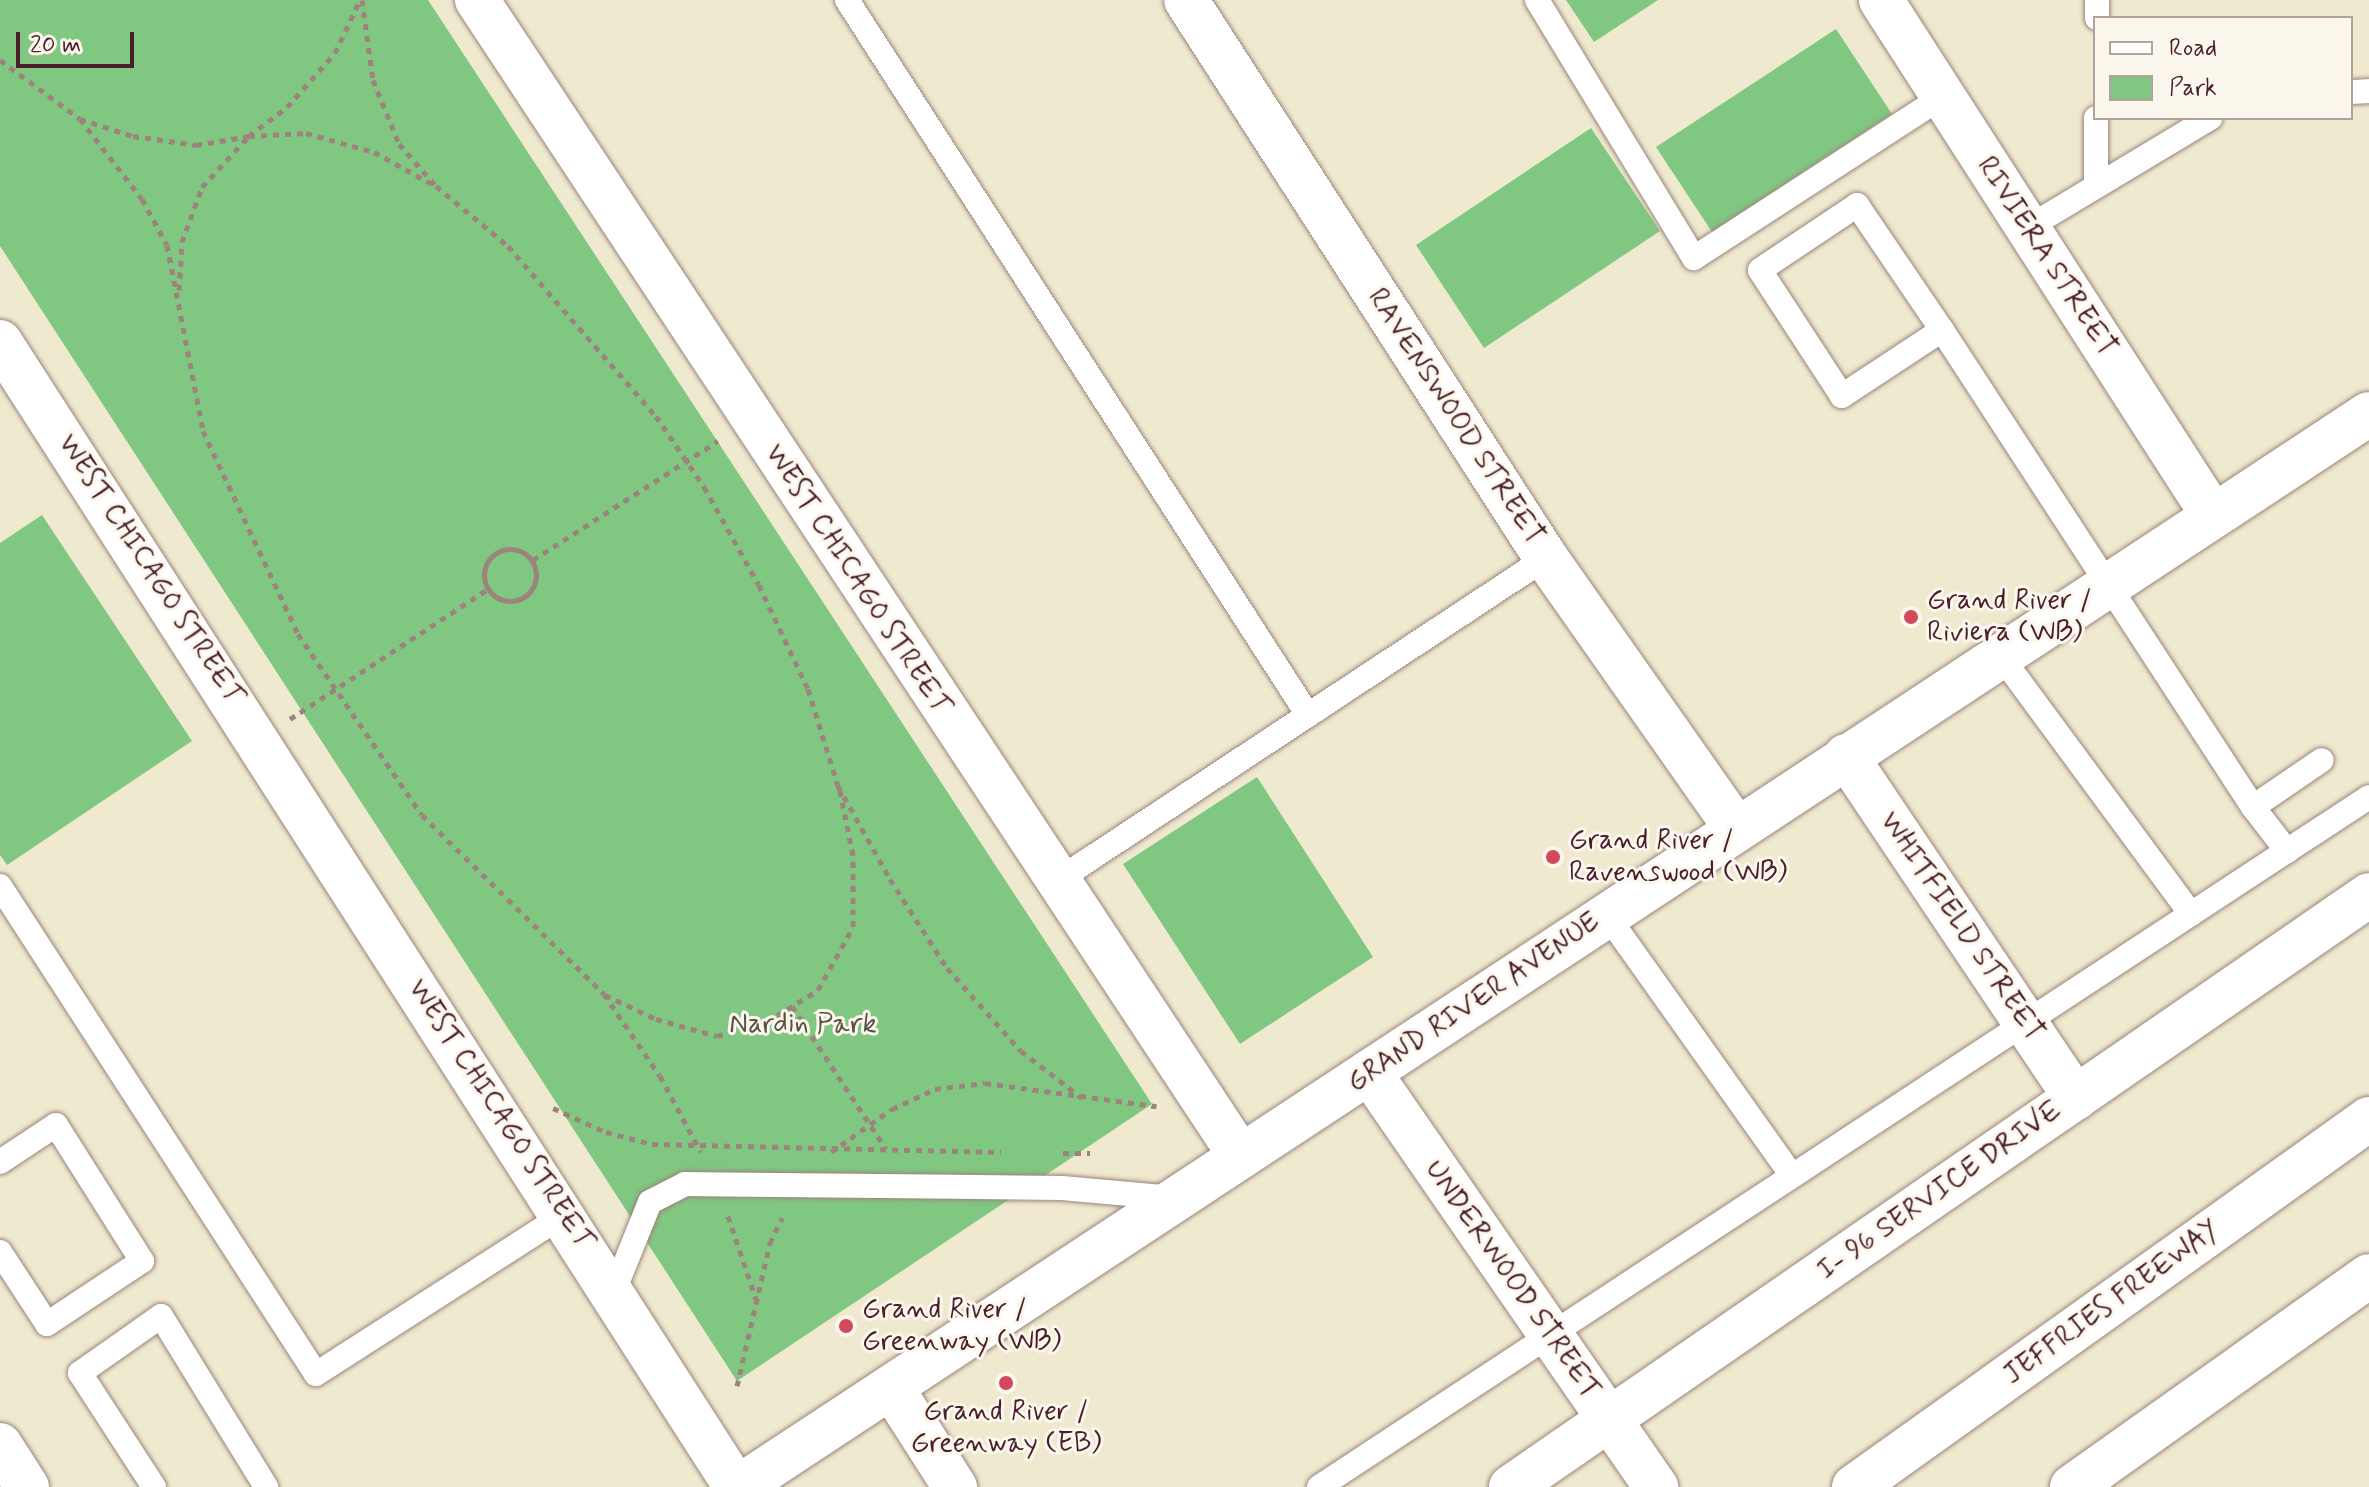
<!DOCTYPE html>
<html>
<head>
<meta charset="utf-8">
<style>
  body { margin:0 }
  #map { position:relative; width:2369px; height:1487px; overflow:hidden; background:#efe9cf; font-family:Mynerve,sans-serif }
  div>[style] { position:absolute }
  .green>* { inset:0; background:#80c782 }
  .path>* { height:5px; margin-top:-2.5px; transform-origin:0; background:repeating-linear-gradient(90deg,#9c847d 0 6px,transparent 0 12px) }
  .path>.ring { margin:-2.5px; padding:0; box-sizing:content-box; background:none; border:5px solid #9c847d; border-radius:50% }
  .roads { filter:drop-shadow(0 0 2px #9c847d) drop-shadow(0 0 2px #9c847d) }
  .lane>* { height:24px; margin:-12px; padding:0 12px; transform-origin:12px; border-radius:12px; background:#fff }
  .street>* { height:44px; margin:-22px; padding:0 22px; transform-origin:22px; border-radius:22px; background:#fff }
  .secondary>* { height:44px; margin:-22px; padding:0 22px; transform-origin:22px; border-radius:22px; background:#fff }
  .primary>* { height:44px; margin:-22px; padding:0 22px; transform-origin:22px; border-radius:22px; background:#fff }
  .highway>* { height:44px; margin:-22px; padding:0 22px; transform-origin:22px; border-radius:22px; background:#fff }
  .dots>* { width:22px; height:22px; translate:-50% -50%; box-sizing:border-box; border:4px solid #fbf7ec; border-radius:50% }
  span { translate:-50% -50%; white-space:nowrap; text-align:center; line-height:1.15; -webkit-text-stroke:6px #fbf7ec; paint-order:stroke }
  .street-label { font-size:28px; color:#4a1f2b }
  .poi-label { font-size:28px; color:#4a1f2b }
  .left { translate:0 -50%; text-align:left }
  .park-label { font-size:28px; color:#5a5145 }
  .legend { position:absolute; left:2093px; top:16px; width:260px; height:104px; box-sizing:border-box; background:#fbf7ec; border:2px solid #b4a19f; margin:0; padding:10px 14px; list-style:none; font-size:24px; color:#4a1f2b }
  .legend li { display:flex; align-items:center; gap:16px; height:40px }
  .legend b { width:40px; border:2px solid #b4a19f }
  .scale { position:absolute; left:16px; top:32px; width:118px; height:36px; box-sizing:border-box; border:4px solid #4a1f2b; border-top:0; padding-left:10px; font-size:24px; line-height:28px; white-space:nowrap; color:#4a1f2b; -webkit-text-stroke:6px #fbf7ec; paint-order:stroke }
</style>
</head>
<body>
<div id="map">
  <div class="green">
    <i style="clip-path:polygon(0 0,428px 0,1152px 1104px,737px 1381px,0 246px)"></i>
    <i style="clip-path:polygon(1566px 0,1658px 0,1594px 42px)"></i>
    <i style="clip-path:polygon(1836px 29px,1892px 114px,1712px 232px,1656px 147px)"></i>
    <i style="clip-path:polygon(1591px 128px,1660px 231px,1484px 348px,1416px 245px)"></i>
    <i style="clip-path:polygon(42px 515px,192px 741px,7px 865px,0 855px,0 543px)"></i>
    <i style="clip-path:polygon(1257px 777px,1373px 957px,1240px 1044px,1123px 864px)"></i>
  </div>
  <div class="path">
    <i style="left:362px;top:0;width:81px;rotate:82.2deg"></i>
    <i style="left:373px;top:80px;width:69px;rotate:67.9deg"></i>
    <i style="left:399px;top:144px;width:56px;rotate:48.6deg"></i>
    <i style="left:436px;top:186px;width:94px;rotate:39.8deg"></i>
    <i style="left:508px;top:246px;width:225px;rotate:49deg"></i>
    <i style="left:656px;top:416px;width:86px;rotate:55.9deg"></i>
    <i style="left:704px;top:487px;width:112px;rotate:60.7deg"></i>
    <i style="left:759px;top:585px;width:115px;rotate:64.8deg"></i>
    <i style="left:808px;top:689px;width:102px;rotate:72.8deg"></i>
    <i style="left:838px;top:786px;width:107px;rotate:60.8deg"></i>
    <i style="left:890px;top:879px;width:106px;rotate:57.4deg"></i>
    <i style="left:947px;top:968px;width:111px;rotate:48.3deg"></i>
    <i style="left:1021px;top:1051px;width:77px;rotate:37.6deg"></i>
    <i style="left:0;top:60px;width:99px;rotate:36.4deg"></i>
    <i style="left:80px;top:119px;width:56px;rotate:17.8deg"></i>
    <i style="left:133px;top:136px;width:64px;rotate:8.1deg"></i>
    <i style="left:196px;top:145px;width:54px;rotate:-9.6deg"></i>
    <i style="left:249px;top:136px;width:48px;rotate:-37.3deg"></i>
    <i style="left:287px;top:107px;width:72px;rotate:-48.4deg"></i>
    <i style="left:335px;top:53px;width:59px;rotate:-64.7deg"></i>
    <i style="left:80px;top:119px;width:101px;rotate:52.2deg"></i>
    <i style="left:142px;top:199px;width:52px;rotate:61.5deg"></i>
    <i style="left:167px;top:245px;width:189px;rotate:79deg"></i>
    <i style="left:203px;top:431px;width:224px;rotate:64.9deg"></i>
    <i style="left:298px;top:634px;width:219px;rotate:55.6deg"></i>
    <i style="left:422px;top:815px;width:255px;rotate:44.5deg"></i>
    <i style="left:604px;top:994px;width:99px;rotate:55.7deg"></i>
    <i style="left:660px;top:1076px;width:86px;rotate:61.7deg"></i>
    <i style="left:179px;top:290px;width:48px;rotate:-86.4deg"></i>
    <i style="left:182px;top:242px;width:59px;rotate:-70deg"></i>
    <i style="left:202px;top:187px;width:69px;rotate:-47.3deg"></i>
    <i style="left:249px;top:136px;width:57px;rotate:-3deg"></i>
    <i style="left:306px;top:133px;width:71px;rotate:15.6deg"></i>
    <i style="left:374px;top:152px;width:66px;rotate:28.9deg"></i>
    <i class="ring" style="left:484px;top:549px;width:47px;height:47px"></i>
    <i style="left:533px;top:560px;width:220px;rotate:-32.8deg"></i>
    <i style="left:290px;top:719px;width:237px;rotate:-33.3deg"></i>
    <i style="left:605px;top:995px;width:56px;rotate:25.2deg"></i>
    <i style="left:656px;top:1019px;width:63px;rotate:15.6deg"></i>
    <i style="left:717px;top:1036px;width:52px;rotate:-15.6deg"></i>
    <i style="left:767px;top:1022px;width:60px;rotate:-32.1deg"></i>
    <i style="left:818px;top:990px;width:72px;rotate:-60.9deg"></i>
    <i style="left:853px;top:927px;width:72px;rotate:-90deg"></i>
    <i style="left:853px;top:855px;width:65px;rotate:-101.5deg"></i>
    <i style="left:792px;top:1006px;width:171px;rotate:56.7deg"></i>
    <i style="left:553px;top:1108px;width:58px;rotate:24.4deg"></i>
    <i style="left:606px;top:1132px;width:48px;rotate:14.6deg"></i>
    <i style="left:652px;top:1144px;width:349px;rotate:1.3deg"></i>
    <i style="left:831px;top:1152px;width:75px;rotate:-35.2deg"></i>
    <i style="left:892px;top:1109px;width:47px;rotate:-24.9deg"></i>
    <i style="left:935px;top:1089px;width:50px;rotate:-6.8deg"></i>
    <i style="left:985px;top:1083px;width:173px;rotate:7.7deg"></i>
    <i style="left:1063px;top:1153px;width:27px"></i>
    <i style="left:728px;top:1216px;width:88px;rotate:71.4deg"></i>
    <i style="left:737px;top:1386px;width:147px;rotate:-77deg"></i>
    <i style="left:770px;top:1243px;width:28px;rotate:-64deg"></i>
  </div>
  <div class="roads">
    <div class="lane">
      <i style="left:847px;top:0;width:851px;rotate:57.19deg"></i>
      <i style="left:1537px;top:0;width:302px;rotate:58.7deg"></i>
      <i style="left:1694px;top:258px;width:297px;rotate:-33deg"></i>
      <i style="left:2097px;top:18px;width:18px;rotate:-90deg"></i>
      <i style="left:2351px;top:92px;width:18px;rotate:-3deg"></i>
      <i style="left:2096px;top:182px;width:64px;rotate:-90deg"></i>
      <i style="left:2027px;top:228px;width:214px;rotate:-31deg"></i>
      <i style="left:1942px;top:330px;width:120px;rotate:146.6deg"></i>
      <i style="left:1842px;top:396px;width:150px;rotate:-123.1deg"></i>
      <i style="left:1760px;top:270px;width:117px;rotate:-33.8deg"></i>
      <i style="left:1857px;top:205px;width:151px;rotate:55.8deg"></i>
      <i style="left:1942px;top:330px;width:569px;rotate:56.9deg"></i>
      <i style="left:2253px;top:807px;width:83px;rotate:-34.3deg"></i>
      <i style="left:2000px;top:655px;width:322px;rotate:53.6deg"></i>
      <i style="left:2253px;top:807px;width:56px;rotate:52.3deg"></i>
      <i style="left:1055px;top:882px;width:588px;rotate:-33.42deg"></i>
      <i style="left:0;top:886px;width:581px;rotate:57.08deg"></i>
      <i style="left:316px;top:1374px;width:296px;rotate:-32.7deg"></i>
      <i style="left:1606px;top:914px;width:321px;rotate:54.6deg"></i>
      <i style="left:0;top:1162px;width:67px;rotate:-33.5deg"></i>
      <i style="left:56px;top:1125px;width:161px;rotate:57.7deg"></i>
      <i style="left:142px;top:1261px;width:114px;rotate:146.4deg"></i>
      <i style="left:47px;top:1324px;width:86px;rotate:-123.1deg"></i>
      <i style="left:614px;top:1291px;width:96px;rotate:-68deg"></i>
      <i style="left:650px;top:1202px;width:39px;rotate:-27deg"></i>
      <i style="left:685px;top:1184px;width:377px;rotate:0.6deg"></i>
      <i style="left:1062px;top:1188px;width:112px;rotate:5.1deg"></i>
      <i style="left:154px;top:1487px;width:136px;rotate:-123deg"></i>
      <i style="left:80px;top:1373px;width:99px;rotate:-35.1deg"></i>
      <i style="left:161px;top:1316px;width:201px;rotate:58.4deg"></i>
      <i style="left:1319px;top:1487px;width:1256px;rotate:-33.31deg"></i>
    </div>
    <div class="street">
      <i style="left:477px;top:0;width:1386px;rotate:56.56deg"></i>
      <i style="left:1186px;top:0;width:664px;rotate:57.17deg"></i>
      <i style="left:1546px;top:558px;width:329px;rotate:54.9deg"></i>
      <i style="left:1881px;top:0;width:611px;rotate:57.22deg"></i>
      <i style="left:0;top:342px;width:1361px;rotate:57.27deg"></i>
      <i style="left:1846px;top:756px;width:412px;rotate:56.1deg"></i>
      <i style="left:1369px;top:1072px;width:505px;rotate:55.33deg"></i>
      <i style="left:891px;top:1387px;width:119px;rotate:57.4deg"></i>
      <i style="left:0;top:1445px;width:50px;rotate:57.3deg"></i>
    </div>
    <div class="secondary">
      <i style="left:1511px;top:1487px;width:1042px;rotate:-34.6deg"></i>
    </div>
    <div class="primary">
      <i style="left:739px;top:1487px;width:1951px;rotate:-33.36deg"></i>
    </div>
    <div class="highway">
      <i style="left:1854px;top:1487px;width:633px;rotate:-35.55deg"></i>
      <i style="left:2072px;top:1487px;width:364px;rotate:-35.4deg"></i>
    </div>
  </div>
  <div class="dots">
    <i style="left:1911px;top:617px;background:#d1495b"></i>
    <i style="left:1553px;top:857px;background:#d1495b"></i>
    <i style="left:846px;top:1326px;background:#d1495b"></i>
    <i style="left:1006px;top:1383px;background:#d1495b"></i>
  </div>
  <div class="street-label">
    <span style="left:2046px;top:257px;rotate:57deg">RIVIERA STREET</span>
    <span style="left:1455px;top:417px;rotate:57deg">RAVENSWOOD STREET</span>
    <span style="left:150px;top:570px;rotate:57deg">WEST CHICAGO STREET</span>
    <span style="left:857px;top:580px;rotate:57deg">WEST CHICAGO STREET</span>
    <span style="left:1961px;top:927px;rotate:56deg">WHITFIELD STREET</span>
    <span style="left:1474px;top:1003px;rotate:-34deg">GRAND RIVER AVENUE</span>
    <span style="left:500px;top:1115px;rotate:57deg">WEST CHICAGO STREET</span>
    <span style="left:1940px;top:1191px;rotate:-35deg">I- 96 SERVICE DRIVE</span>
    <span style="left:1512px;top:1280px;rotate:55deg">UNDERWOOD STREET</span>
    <span style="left:2112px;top:1303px;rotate:-36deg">JEFFRIES FREEWAY</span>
  </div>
  <div class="poi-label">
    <span class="left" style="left:1927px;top:617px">Grand River /<br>Riviera (WB)</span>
    <span class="left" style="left:1569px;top:857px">Grand River /<br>Ravenswood (WB)</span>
    <span class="left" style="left:862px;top:1326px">Grand River /<br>Greenway (WB)</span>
    <span style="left:1006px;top:1428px">Grand River /<br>Greenway (EB)</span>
  </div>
  <div class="park-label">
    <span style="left:803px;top:1025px">Nardin Park</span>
  </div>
  <ul class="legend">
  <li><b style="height:10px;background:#fff"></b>Road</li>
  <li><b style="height:22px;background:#80c782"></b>Park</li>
  </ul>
  <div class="scale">20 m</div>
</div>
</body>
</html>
